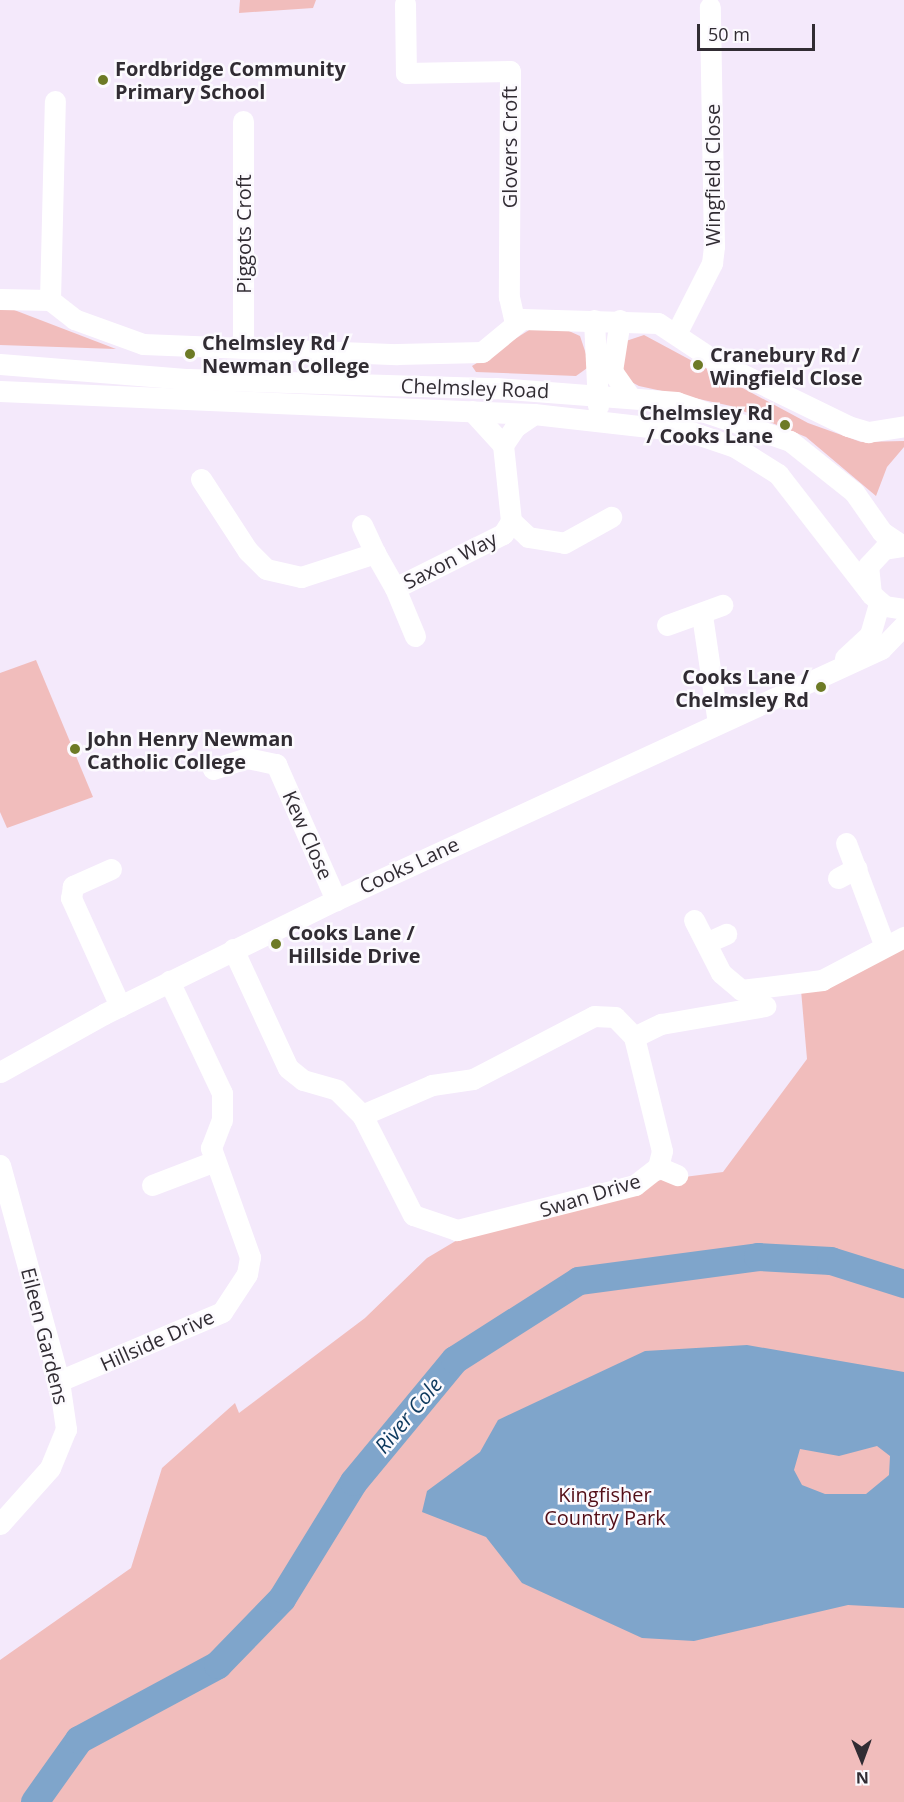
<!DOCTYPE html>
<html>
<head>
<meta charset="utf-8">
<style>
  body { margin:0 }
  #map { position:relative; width:904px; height:1802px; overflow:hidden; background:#f4e9fb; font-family:"Open Sans",sans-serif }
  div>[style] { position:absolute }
  .green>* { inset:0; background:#f1bdbc }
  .water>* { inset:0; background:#7fa5cb }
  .river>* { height:28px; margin:-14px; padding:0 14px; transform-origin:14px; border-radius:14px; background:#7fa5cb }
  .minor>* { height:21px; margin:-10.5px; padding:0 10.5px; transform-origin:10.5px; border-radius:10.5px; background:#fff }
  .dots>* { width:16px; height:16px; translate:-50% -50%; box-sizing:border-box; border:3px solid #fcfafe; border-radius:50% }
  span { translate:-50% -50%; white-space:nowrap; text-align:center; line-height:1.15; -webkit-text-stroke:5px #fcfafe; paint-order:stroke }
  .poi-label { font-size:20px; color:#312c33; font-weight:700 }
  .left { translate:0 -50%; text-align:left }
  .right { translate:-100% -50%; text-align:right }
  .street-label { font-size:20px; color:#312c33 }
  .park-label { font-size:20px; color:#530e17 }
  .water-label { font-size:21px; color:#0d395e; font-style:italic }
  .north { position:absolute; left:832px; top:1730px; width:60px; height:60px; -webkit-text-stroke:4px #fcfafe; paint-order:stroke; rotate:179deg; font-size:16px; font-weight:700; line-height:24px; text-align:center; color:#312c33 }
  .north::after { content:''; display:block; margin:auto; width:21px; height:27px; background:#312c33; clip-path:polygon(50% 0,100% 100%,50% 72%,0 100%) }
  .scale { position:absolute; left:697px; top:24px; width:118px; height:27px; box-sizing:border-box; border:3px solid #312c33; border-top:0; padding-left:8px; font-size:18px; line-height:21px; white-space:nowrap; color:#312c33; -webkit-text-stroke:4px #fcfafe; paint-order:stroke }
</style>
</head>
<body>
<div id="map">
  <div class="green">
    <i style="clip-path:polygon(240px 0,316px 0,313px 8px,239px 13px)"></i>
    <i style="clip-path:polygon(0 307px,9px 308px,116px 349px,0 345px)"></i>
    <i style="clip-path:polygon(534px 327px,560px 327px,580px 336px,590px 366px,576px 376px,476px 372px,472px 366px)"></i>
    <i style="clip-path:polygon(644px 335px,808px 423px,861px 442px,904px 441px,904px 447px,887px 467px,876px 496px,806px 437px,731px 406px,639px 386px,620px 376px,626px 341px)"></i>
    <i style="clip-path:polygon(36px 660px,93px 797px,7px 828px,0 812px,0 673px)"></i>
    <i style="clip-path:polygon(904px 945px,904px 1802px,0 1802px,0 1660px,131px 1568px,162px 1468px,235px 1403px,239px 1413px,365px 1318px,427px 1258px,459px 1239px,661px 1180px,723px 1172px,807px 1059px,801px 990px)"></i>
  </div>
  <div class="water">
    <i style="clip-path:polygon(evenodd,747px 1345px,904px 1372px,904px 1608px,848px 1605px,694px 1641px,642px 1638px,522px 1583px,486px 1537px,422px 1512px,427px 1491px,480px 1452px,498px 1420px,645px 1351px,747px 1345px,877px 1446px,890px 1456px,889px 1475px,866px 1494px,825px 1494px,802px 1485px,794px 1470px,800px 1449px,839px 1456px,877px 1446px)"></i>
  </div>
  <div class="river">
    <i style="left:35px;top:1802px;width:76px;rotate:-54.6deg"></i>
    <i style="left:79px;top:1740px;width:158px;rotate:-28.3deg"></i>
    <i style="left:218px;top:1665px;width:92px;rotate:-45.9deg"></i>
    <i style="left:282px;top:1599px;width:137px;rotate:-58.4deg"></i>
    <i style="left:354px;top:1482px;width:158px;rotate:-50.4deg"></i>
    <i style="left:455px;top:1360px;width:147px;rotate:-32.5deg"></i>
    <i style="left:579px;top:1281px;width:181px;rotate:-7.6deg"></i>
    <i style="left:758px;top:1257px;width:73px;rotate:3.1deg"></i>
    <i style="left:831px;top:1261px;width:77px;rotate:17.5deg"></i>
  </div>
  <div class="minor">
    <i style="left:405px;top:4px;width:69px;rotate:89.2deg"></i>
    <i style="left:406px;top:73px;width:104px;rotate:-1.1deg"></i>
    <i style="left:510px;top:71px;width:226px;rotate:90.3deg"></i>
    <i style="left:509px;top:297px;width:26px;rotate:77deg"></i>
    <i style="left:243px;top:121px;width:226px;rotate:90deg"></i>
    <i style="left:0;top:299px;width:50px;rotate:1.1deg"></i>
    <i style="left:50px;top:300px;width:31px;rotate:38deg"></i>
    <i style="left:74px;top:319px;width:73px;rotate:19.9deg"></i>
    <i style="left:143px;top:344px;width:254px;rotate:2.3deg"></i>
    <i style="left:397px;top:354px;width:85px;rotate:-1.3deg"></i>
    <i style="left:482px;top:352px;width:52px;rotate:-39.5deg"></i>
    <i style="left:522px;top:319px;width:136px;rotate:1.7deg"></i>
    <i style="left:658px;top:323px;width:71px;rotate:33.5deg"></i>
    <i style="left:717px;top:362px;width:146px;rotate:26deg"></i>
    <i style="left:848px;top:426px;width:21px;rotate:17deg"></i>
    <i style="left:868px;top:432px;width:36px;rotate:-9deg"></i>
    <i style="left:50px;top:300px;width:199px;rotate:-88.6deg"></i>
    <i style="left:594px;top:320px;width:86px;rotate:87.3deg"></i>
    <i style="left:620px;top:320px;width:52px;rotate:98.9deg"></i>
    <i style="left:612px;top:371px;width:29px;rotate:55deg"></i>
    <i style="left:676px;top:334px;width:80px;rotate:-63.1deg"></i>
    <i style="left:712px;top:263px;width:17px;rotate:-83deg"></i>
    <i style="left:714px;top:246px;width:239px;rotate:-91deg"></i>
    <i style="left:0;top:364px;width:189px;rotate:4.6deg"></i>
    <i style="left:188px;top:379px;width:308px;rotate:1.7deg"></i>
    <i style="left:496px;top:388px;width:181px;rotate:4.4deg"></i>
    <i style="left:676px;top:402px;width:120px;rotate:18.9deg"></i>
    <i style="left:790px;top:441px;width:82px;rotate:38.6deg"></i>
    <i style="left:854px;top:492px;width:49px;rotate:55deg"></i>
    <i style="left:882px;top:532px;width:23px;rotate:34deg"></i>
    <i style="left:0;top:391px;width:534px;rotate:2.47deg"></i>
    <i style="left:534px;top:414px;width:158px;rotate:6.5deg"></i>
    <i style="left:691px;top:432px;width:46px;rotate:18.8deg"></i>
    <i style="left:735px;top:447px;width:51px;rotate:32.1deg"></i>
    <i style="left:778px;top:474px;width:152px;rotate:52.2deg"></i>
    <i style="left:871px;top:594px;width:18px;rotate:41deg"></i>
    <i style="left:885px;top:606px;width:19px;rotate:9deg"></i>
    <i style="left:472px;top:411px;width:46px;rotate:47.6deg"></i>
    <i style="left:503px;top:445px;width:22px;rotate:-56deg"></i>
    <i style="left:515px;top:427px;width:23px;rotate:-34deg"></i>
    <i style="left:201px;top:479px;width:86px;rotate:56.9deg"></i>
    <i style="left:248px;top:551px;width:25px;rotate:45deg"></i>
    <i style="left:266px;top:569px;width:36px;rotate:13deg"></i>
    <i style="left:301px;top:577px;width:78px;rotate:-18deg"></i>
    <i style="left:375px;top:553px;width:40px;rotate:60.3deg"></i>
    <i style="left:395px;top:588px;width:121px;rotate:-26.6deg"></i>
    <i style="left:503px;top:534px;width:15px;rotate:-58deg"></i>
    <i style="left:511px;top:521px;width:76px;rotate:-96deg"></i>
    <i style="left:511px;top:521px;width:23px;rotate:43deg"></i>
    <i style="left:528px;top:537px;width:36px;rotate:9deg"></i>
    <i style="left:564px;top:543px;width:54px;rotate:-29deg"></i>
    <i style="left:362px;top:525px;width:31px;rotate:65deg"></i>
    <i style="left:395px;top:588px;width:52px;rotate:67.4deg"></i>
    <i style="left:871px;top:594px;width:28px;rotate:-96deg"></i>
    <i style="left:868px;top:566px;width:23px;rotate:-47deg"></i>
    <i style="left:884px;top:549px;width:20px;rotate:-9deg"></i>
    <i style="left:702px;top:615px;width:109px;rotate:81.6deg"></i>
    <i style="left:667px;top:625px;width:59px;rotate:-20deg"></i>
    <i style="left:845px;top:658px;width:34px;rotate:-43deg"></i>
    <i style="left:870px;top:635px;width:33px;rotate:-74deg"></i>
    <i style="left:213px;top:769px;width:36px;rotate:-18deg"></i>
    <i style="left:247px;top:758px;width:30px;rotate:12deg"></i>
    <i style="left:276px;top:764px;width:149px;rotate:66.2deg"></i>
    <i style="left:846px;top:843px;width:108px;rotate:69.4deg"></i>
    <i style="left:111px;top:869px;width:42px;rotate:155.9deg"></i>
    <i style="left:73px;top:886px;width:12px;rotate:99deg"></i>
    <i style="left:71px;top:898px;width:119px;rotate:65.6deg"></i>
    <i style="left:838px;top:878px;width:21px;rotate:-28deg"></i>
    <i style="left:694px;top:920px;width:59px;rotate:63deg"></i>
    <i style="left:721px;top:973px;width:26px;rotate:40deg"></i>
    <i style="left:741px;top:990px;width:82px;rotate:-7deg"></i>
    <i style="left:822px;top:980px;width:93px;rotate:-27.7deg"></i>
    <i style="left:708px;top:942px;width:20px;rotate:-24deg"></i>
    <i style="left:233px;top:949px;width:131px;rotate:65.2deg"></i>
    <i style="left:288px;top:1068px;width:19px;rotate:39deg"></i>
    <i style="left:303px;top:1080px;width:35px;rotate:16deg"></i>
    <i style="left:337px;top:1090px;width:35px;rotate:45deg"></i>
    <i style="left:362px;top:1115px;width:76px;rotate:-23.2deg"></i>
    <i style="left:432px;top:1085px;width:41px;rotate:-8.3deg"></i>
    <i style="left:473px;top:1079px;width:136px;rotate:-27.5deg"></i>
    <i style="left:594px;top:1016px;width:21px;rotate:3deg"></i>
    <i style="left:615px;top:1017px;width:28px;rotate:46deg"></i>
    <i style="left:634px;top:1037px;width:117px;rotate:76.2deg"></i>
    <i style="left:662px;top:1151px;width:16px;rotate:104deg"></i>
    <i style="left:658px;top:1167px;width:29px;rotate:142deg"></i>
    <i style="left:635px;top:1185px;width:184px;rotate:165.8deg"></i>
    <i style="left:457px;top:1230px;width:46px;rotate:-161.2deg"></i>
    <i style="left:413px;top:1215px;width:112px;rotate:-117deg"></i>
    <i style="left:634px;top:1037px;width:30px;rotate:-26deg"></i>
    <i style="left:661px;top:1024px;width:106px;rotate:-9.8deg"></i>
    <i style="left:0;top:1072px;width:119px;rotate:-29.1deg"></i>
    <i style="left:104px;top:1014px;width:258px;rotate:-26.2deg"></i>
    <i style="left:336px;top:900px;width:600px;rotate:-24.73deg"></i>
    <i style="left:881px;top:649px;width:33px;rotate:-46deg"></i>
    <i style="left:0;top:1165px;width:224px;rotate:74.7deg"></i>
    <i style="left:59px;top:1381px;width:49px;rotate:81.7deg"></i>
    <i style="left:66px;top:1429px;width:42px;rotate:112.3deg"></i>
    <i style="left:50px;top:1468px;width:75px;rotate:131.8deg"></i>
    <i style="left:658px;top:1167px;width:21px;rotate:23deg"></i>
    <i style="left:152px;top:1185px;width:67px;rotate:-20.9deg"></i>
    <i style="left:59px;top:1381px;width:177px;rotate:-22.9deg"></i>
    <i style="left:222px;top:1312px;width:45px;rotate:-56.7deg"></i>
    <i style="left:247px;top:1274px;width:17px;rotate:-80deg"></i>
    <i style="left:250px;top:1257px;width:116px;rotate:-109.7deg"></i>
    <i style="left:211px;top:1148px;width:30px;rotate:-69deg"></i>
    <i style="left:222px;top:1120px;width:27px;rotate:-90deg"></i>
    <i style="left:222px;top:1093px;width:124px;rotate:-115.3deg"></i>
  </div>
  <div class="dots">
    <i style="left:103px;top:80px;background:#6d7a26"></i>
    <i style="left:190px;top:354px;background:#6d7a26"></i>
    <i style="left:698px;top:365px;background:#6d7a26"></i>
    <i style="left:785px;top:425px;background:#6d7a26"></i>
    <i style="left:821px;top:687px;background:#6d7a26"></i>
    <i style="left:75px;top:749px;background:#6d7a26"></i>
    <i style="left:276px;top:944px;background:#6d7a26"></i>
  </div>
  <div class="poi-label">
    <span class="left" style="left:115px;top:80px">Fordbridge Community<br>Primary School</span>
    <span class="left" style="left:202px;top:354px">Chelmsley Rd /<br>Newman College</span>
    <span class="left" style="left:710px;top:366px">Cranebury Rd /<br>Wingfield Close</span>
    <span class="right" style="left:773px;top:424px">Chelmsley Rd<br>/ Cooks Lane</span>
    <span class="right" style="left:809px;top:688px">Cooks Lane /<br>Chelmsley Rd</span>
    <span class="left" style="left:87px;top:750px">John Henry Newman<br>Catholic College</span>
    <span class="left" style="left:288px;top:944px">Cooks Lane /<br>Hillside Drive</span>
  </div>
  <div class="street-label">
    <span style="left:509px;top:147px;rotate:-90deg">Glovers Croft</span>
    <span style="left:712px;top:175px;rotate:-90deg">Wingfield Close</span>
    <span style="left:243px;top:234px;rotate:-90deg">Piggots Croft</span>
    <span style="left:475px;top:388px;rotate:2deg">Chelmsley Road</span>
    <span style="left:450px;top:560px;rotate:-27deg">Saxon Way</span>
    <span style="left:308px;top:835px;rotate:66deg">Kew Close</span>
    <span style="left:409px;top:865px;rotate:-25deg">Cooks Lane</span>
    <span style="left:590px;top:1195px;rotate:-17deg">Swan Drive</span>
    <span style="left:45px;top:1336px;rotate:76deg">Eileen Gardens</span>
    <span style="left:157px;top:1340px;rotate:-24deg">Hillside Drive</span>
  </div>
  <div class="park-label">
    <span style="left:605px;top:1506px">Kingfisher<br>Country Park</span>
  </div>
  <div class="water-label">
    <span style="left:408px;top:1415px;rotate:-50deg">River Cole</span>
  </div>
  <div class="north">N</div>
  <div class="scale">50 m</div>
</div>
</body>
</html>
